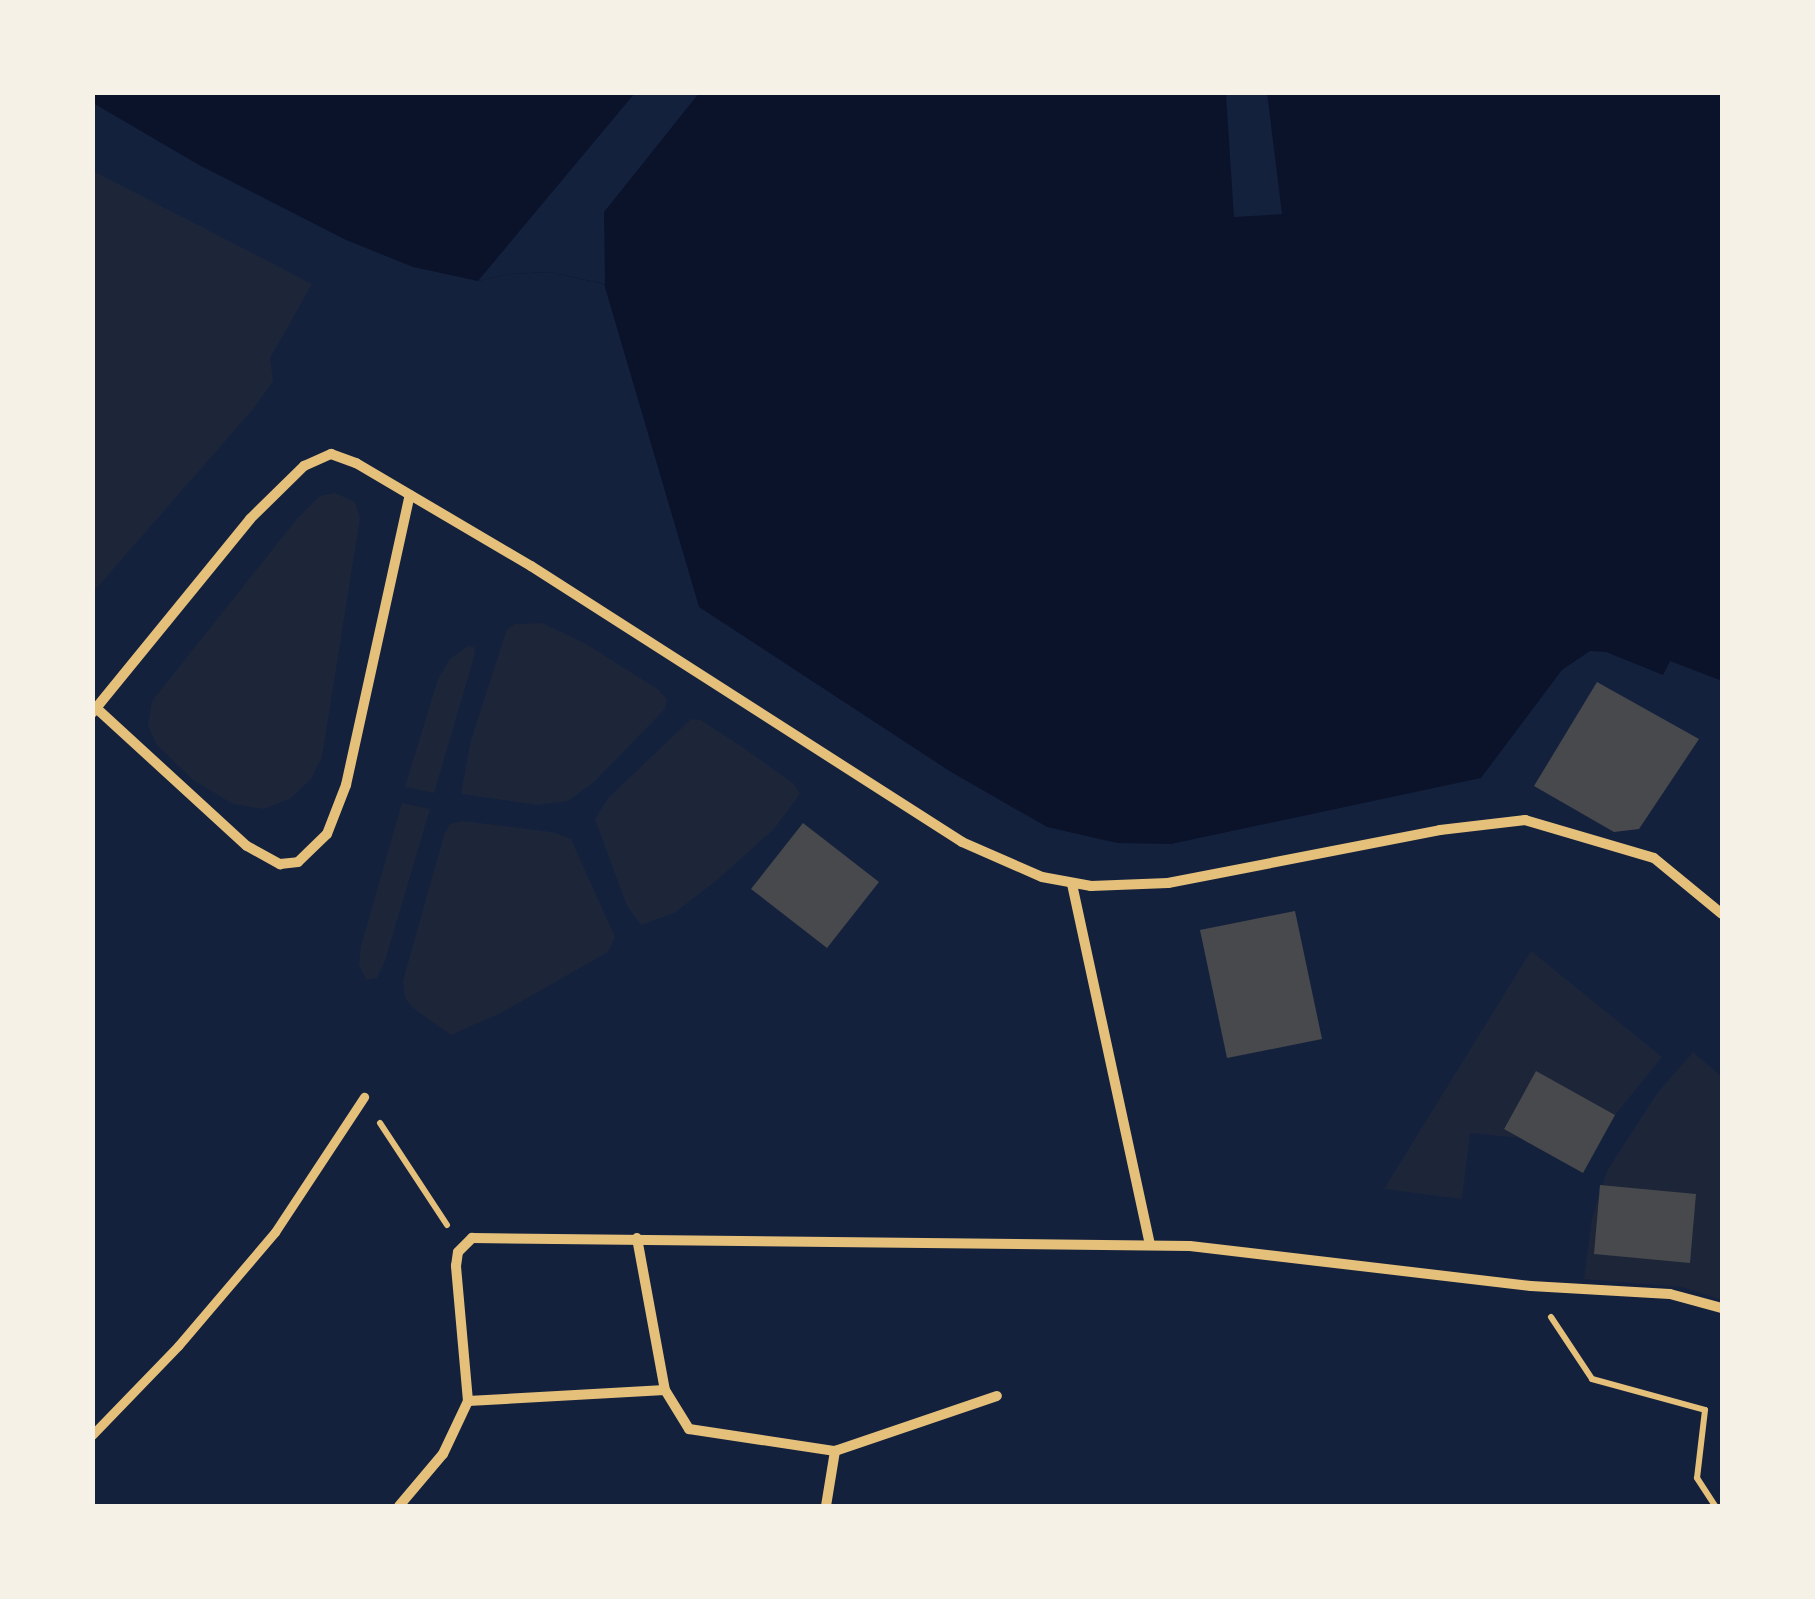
<!DOCTYPE html>
<html>
<head>
<meta charset="utf-8">
<style>
  body { margin:0 }
  #map { position:relative; width:1815px; height:1599px; overflow:hidden; background:#14213d; font-family:Ubuntu,sans-serif }
  div>[style] { position:absolute }
  .green>* { inset:0; background:#1d2539 }
  .water>* { inset:0; background:#0b132b }
  .pier>* { inset:0; background:#14213d }
  .building>* { inset:0; background:#48494c }
  .path>* { height:6px; margin:-3px; padding:0 3px; transform-origin:3px; border-radius:3px; background:#e5c07b }
  .pedestrian>* { height:9px; margin:-4.5px; padding:0 4.5px; transform-origin:4.5px; border-radius:4.5px; background:#e5c07b }
  .minor>* { height:10px; margin:-5px; padding:0 5px; transform-origin:5px; border-radius:5px; background:#e5c07b }
  span { translate:-50% -50%; white-space:nowrap; text-align:center; line-height:1.15; -webkit-text-stroke:10px #f6f1e7; paint-order:stroke }
  .frame { position:absolute; inset:0; border:95px solid #f6f1e7; pointer-events:none }
</style>
</head>
<body>
<div id="map">
  <div class="green">
    <i style="clip-path:polygon(93px 171px,312px 284px,270px 358px,273px 381px,253px 409px,93px 592px)"></i>
    <i style="clip-path:polygon(335px 493px,355px 502px,360px 518px,322px 757px,311px 779px,291px 798px,263px 809px,233px 804px,193px 780px,156px 744px,148px 726px,152px 701px,296px 520px,320px 496px)"></i>
    <i style="clip-path:polygon(542px 623px,586px 644px,659px 690px,667px 700px,665px 709px,594px 782px,568px 801px,537px 805px,461px 794px,471px 740px,507px 629px,515px 624px)"></i>
    <i style="clip-path:polygon(468px 646px,474px 647px,475px 654px,434px 793px,405px 787px,438px 679px,450px 659px)"></i>
    <i style="clip-path:polygon(691px 719px,701px 720px,742px 747px,793px 783px,800px 794px,774px 829px,716px 881px,674px 913px,641px 925px,627px 906px,595px 819px,608px 798px)"></i>
    <i style="clip-path:polygon(402px 803px,430px 809px,385px 961px,377px 978px,366px 980px,359px 965px,361px 946px)"></i>
    <i style="clip-path:polygon(463px 821px,552px 832px,571px 839px,615px 937px,608px 952px,501px 1013px,451px 1035px,413px 1008px,405px 998px,403px 981px,444px 835px,450px 824px)"></i>
    <i style="clip-path:polygon(1531px 951px,1662px 1057px,1615px 1115px,1536px 1072px,1504px 1128px,1521px 1138px,1470px 1133px,1462px 1199px,1384px 1189px)"></i>
    <i style="clip-path:polygon(1693px 1052px,1722px 1077px,1722px 1300px,1682px 1287px,1584px 1279px,1592px 1218px,1607px 1171px,1658px 1092px)"></i>
  </div>
  <div class="water">
    <i style="clip-path:polygon(93px 92px,1722px 93px,1722px 681px,1670px 661px,1663px 675px,1606px 652px,1590px 651px,1562px 670px,1481px 778px,1171px 844px,1117px 843px,1047px 827px,951px 772px,699px 607px,604px 284px,549px 272px,510px 274px,478px 281px,413px 267px,346px 240px,199px 165px,93px 103px)"></i>
  </div>
  <div class="pier">
    <i style="clip-path:polygon(635px 93px,699px 93px,604px 212px,605px 284px,549px 272px,510px 274px,478px 281px)"></i>
    <i style="clip-path:polygon(1226px 93px,1267px 93px,1282px 214px,1234px 217px)"></i>
  </div>
  <div class="building">
    <i style="clip-path:polygon(1597px 682px,1699px 739px,1639px 829px,1614px 832px,1534px 786px)"></i>
    <i style="clip-path:polygon(803px 823px,879px 882px,827px 948px,751px 889px)"></i>
    <i style="clip-path:polygon(1295px 911px,1322px 1039px,1227px 1058px,1200px 930px)"></i>
    <i style="clip-path:polygon(1536px 1071px,1615px 1115px,1583px 1173px,1504px 1129px)"></i>
    <i style="clip-path:polygon(1600px 1185px,1696px 1194px,1690px 1263px,1594px 1254px)"></i>
  </div>
  <div class="path">
    <i style="left:380px;top:1123px;width:122px;rotate:56.7deg"></i>
    <i style="left:1551px;top:1317px;width:74px;rotate:56.5deg"></i>
    <i style="left:1592px;top:1379px;width:117px;rotate:15.3deg"></i>
    <i style="left:1705px;top:1410px;width:68px;rotate:96.7deg"></i>
    <i style="left:1697px;top:1478px;width:33px;rotate:57deg"></i>
  </div>
  <div class="pedestrian">
    <i style="left:92px;top:1435px;width:124px;rotate:-46deg"></i>
    <i style="left:178px;top:1346px;width:150px;rotate:-49.6deg"></i>
    <i style="left:275px;top:1232px;width:162px;rotate:-56.6deg"></i>
  </div>
  <div class="minor">
    <i style="left:94px;top:706px;width:207px;rotate:42.5deg"></i>
    <i style="left:247px;top:846px;width:38px;rotate:29deg"></i>
    <i style="left:280px;top:864px;width:18px;rotate:-6deg"></i>
    <i style="left:298px;top:862px;width:40px;rotate:-44deg"></i>
    <i style="left:327px;top:834px;width:53px;rotate:-68.8deg"></i>
    <i style="left:346px;top:785px;width:297px;rotate:-77.6deg"></i>
    <i style="left:92px;top:713px;width:250px;rotate:-50.8deg"></i>
    <i style="left:250px;top:519px;width:76px;rotate:-44.5deg"></i>
    <i style="left:304px;top:466px;width:30px;rotate:-24deg"></i>
    <i style="left:331px;top:454px;width:27px;rotate:20deg"></i>
    <i style="left:356px;top:463px;width:203px;rotate:30.5deg"></i>
    <i style="left:531px;top:566px;width:512px;rotate:32.63deg"></i>
    <i style="left:962px;top:842px;width:87px;rotate:23.6deg"></i>
    <i style="left:1042px;top:877px;width:50px;rotate:10.4deg"></i>
    <i style="left:1091px;top:886px;width:77px;rotate:-2.2deg"></i>
    <i style="left:1168px;top:883px;width:277px;rotate:-11deg"></i>
    <i style="left:1440px;top:830px;width:86px;rotate:-6.7deg"></i>
    <i style="left:1525px;top:820px;width:134px;rotate:16.4deg"></i>
    <i style="left:1654px;top:858px;width:88px;rotate:39.5deg"></i>
    <i style="left:1072px;top:884px;width:369px;rotate:77.8deg"></i>
    <i style="left:637px;top:1238px;width:155px;rotate:79.6deg"></i>
    <i style="left:468px;top:1401px;width:197px;rotate:-3.2deg"></i>
    <i style="left:665px;top:1390px;width:46px;rotate:58.4deg"></i>
    <i style="left:689px;top:1429px;width:148px;rotate:8.6deg"></i>
    <i style="left:835px;top:1451px;width:171px;rotate:-18.8deg"></i>
    <i style="left:399px;top:1506px;width:68px;rotate:-49.8deg"></i>
    <i style="left:443px;top:1454px;width:59px;rotate:-64.7deg"></i>
    <i style="left:468px;top:1401px;width:136px;rotate:-95.1deg"></i>
    <i style="left:456px;top:1266px;width:14px;rotate:-82deg"></i>
    <i style="left:458px;top:1252px;width:20px;rotate:-45deg"></i>
    <i style="left:472px;top:1238px;width:718px;rotate:0.64deg"></i>
    <i style="left:1190px;top:1246px;width:343px;rotate:6.7deg"></i>
    <i style="left:1531px;top:1286px;width:139px;rotate:3.3deg"></i>
    <i style="left:1670px;top:1294px;width:54px;rotate:15.1deg"></i>
    <i style="left:826px;top:1506px;width:56px;rotate:-80.7deg"></i>
  </div>
  <div class="frame"></div>
</div>
</body>
</html>
